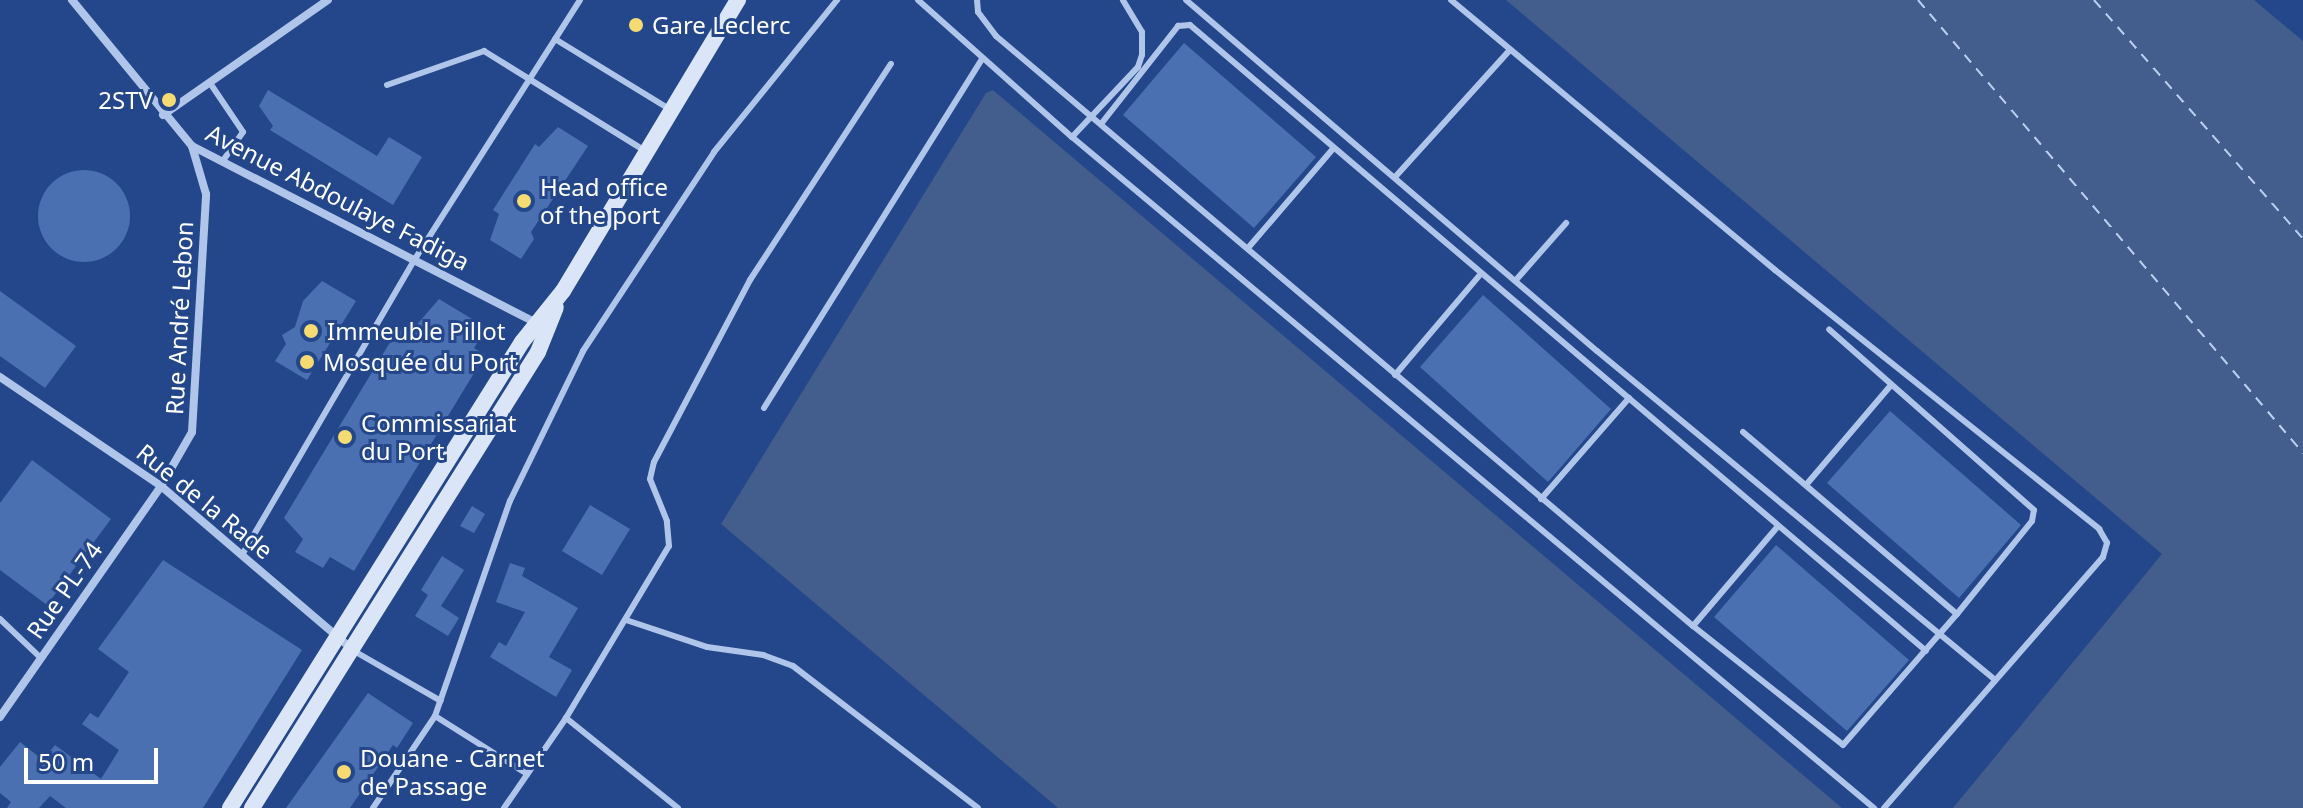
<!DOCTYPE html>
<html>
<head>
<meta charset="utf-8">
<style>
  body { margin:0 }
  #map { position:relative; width:2303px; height:808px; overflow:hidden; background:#23478a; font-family:"Noto Sans",sans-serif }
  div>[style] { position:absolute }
  .water>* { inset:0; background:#435d8d }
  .ferry>* { height:2px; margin-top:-1px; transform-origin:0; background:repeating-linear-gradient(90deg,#bcd0f2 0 10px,transparent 0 18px) }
  .building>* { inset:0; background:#4b70b2 }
  .round { border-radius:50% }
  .lane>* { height:6px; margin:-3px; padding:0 3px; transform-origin:3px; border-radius:3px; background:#b0c5ea }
  .street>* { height:8px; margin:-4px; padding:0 4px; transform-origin:4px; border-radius:4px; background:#b0c5ea }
  .secondary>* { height:16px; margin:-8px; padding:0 8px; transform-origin:8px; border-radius:8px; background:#dbe5f8 }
  .dots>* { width:22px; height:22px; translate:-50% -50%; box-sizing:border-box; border:4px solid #23478a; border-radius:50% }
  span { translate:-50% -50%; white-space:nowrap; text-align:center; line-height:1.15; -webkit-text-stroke:6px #23478a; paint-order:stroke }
  .poi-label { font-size:24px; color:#fff }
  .left { translate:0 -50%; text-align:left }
  .right { translate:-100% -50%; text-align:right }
  .street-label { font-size:24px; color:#fff }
  .scale { position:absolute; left:24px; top:748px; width:134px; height:36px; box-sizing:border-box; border:4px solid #fff; border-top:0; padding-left:10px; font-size:24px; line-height:28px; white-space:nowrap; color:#fff; -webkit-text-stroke:6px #23478a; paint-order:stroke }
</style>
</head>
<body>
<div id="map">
  <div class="water">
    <i style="clip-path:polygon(1506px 0,2254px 0,2303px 41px,2303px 808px,1953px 808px,2162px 554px)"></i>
    <i style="clip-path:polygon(993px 90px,1842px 808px,1058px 808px,721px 524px,986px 93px)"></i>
  </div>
  <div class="ferry">
    <i style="left:1918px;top:0;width:595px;rotate:49.64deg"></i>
    <i style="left:2094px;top:0;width:317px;rotate:48.8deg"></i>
  </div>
  <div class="building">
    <i style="clip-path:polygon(1184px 43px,1316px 157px,1254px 228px,1123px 115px)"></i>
    <i style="clip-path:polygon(268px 90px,377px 156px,389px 137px,422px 157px,393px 205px,270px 130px,273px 126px,259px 106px)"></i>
    <i style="clip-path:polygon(558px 127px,588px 146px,531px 232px,534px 239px,521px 259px,490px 240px,499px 214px,493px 210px,535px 144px,539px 147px)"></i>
    <i class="round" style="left:38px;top:170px;width:92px;height:92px"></i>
    <i style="clip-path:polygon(322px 281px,356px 301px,307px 380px,275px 361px,286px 344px,282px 335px,295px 327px,303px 301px)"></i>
    <i style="clip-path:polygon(0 291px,76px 346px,45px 388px,0 356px)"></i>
    <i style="clip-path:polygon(1483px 295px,1611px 409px,1548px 482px,1420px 367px)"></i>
    <i style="clip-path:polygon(439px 299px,487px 328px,474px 348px,485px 355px,354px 571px,330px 557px,323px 568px,295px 552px,303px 539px,284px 518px,398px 329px,408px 335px)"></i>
    <i style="clip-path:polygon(1890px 411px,2021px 525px,1959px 598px,1827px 483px)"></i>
    <i style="clip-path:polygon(32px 460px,111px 519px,47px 605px,0 570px,0 503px)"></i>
    <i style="clip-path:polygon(590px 505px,630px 529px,602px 575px,562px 551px)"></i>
    <i style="clip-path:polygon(472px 506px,485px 514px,474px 533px,460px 526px)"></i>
    <i style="clip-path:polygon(1776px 545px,1909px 660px,1847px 731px,1714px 617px)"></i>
    <i style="clip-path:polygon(442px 556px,464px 570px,441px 606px,459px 618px,448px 636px,415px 616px,428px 595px,421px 590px)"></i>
    <i style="clip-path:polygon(163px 560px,302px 650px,203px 808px,66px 808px,50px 796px,39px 808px,7px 808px,11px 802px,0 793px,0 767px,20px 742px,43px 760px,55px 745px,101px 779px,119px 750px,82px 724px,90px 713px,98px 718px,129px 672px,98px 649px)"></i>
    <i style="clip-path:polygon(510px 563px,525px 568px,522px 576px,578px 608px,549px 657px,572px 670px,556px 697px,490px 657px,499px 642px,506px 646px,525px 612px,496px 602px)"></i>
    <i style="clip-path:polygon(368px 693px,413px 723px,397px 748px,393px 745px,350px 808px,286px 808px)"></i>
  </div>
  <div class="lane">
    <i style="left:918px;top:0;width:206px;rotate:41.7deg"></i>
    <i style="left:1072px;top:137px;width:1046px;rotate:39.92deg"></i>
    <i style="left:977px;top:0;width:12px;rotate:85deg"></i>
    <i style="left:978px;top:12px;width:30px;rotate:53deg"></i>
    <i style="left:996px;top:36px;width:913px;rotate:40.25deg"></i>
    <i style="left:1693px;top:626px;width:191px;rotate:38.4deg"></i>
    <i style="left:1843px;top:745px;width:174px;rotate:-49deg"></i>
    <i style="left:1957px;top:614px;width:119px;rotate:-51.1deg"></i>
    <i style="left:2032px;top:521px;width:11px;rotate:-80deg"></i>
    <i style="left:2034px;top:510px;width:273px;rotate:-138.6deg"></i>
    <i style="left:1186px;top:0;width:540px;rotate:40.5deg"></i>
    <i style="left:1597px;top:351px;width:515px;rotate:39.56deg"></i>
    <i style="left:1451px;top:0;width:422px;rotate:39.8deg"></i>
    <i style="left:1775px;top:270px;width:415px;rotate:38.6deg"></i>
    <i style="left:2099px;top:529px;width:16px;rotate:60deg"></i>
    <i style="left:2107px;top:543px;width:15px;rotate:106deg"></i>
    <i style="left:2103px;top:557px;width:333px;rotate:131.1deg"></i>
    <i style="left:555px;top:39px;width:136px;rotate:31.5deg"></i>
    <i style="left:210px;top:83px;width:59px;rotate:56deg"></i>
    <i style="left:243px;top:132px;width:35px;rotate:125deg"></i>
    <i style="left:387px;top:85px;width:103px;rotate:-19.3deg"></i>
    <i style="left:484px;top:51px;width:190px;rotate:31.8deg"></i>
    <i style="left:1101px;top:124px;width:125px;rotate:-51.8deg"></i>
    <i style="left:1178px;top:26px;width:12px;rotate:-5deg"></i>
    <i style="left:1190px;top:25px;width:966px;rotate:40.38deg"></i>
    <i style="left:1072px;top:137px;width:96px;rotate:-46.7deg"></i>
    <i style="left:1138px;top:67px;width:13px;rotate:-72deg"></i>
    <i style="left:1142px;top:55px;width:23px;rotate:-90deg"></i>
    <i style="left:1142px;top:32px;width:37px;rotate:-121deg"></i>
    <i style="left:1396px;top:176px;width:170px;rotate:-47.9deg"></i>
    <i style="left:1248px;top:248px;width:130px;rotate:-49.4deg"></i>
    <i style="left:1516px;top:280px;width:76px;rotate:-48.7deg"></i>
    <i style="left:1395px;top:375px;width:130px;rotate:-49.7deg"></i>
    <i style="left:764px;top:408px;width:411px;rotate:-58deg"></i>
    <i style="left:1743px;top:432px;width:281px;rotate:40.4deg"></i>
    <i style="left:1806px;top:485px;width:131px;rotate:-49.6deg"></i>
    <i style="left:1541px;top:499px;width:134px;rotate:-48.9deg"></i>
    <i style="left:242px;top:555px;width:343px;rotate:-59.7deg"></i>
    <i style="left:415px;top:259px;width:307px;rotate:-57.5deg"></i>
    <i style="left:0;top:619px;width:57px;rotate:43.6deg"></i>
    <i style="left:626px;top:620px;width:85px;rotate:18.4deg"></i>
    <i style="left:707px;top:647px;width:57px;rotate:8.1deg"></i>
    <i style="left:763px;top:655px;width:32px;rotate:20deg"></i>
    <i style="left:793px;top:666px;width:233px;rotate:37.5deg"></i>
    <i style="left:1693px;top:626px;width:131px;rotate:-49.6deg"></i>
    <i style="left:354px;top:651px;width:100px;rotate:29.9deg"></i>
    <i style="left:435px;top:716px;width:109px;rotate:32.2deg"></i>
    <i style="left:373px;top:808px;width:111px;rotate:-56deg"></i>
    <i style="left:435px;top:716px;width:228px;rotate:-70.8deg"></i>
    <i style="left:510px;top:501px;width:167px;rotate:-64deg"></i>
    <i style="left:583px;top:351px;width:238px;rotate:-56.6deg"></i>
    <i style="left:714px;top:152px;width:196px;rotate:-51deg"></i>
    <i style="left:504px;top:808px;width:109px;rotate:-55.4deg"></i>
    <i style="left:678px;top:808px;width:144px;rotate:-141.2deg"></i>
    <i style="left:566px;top:718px;width:200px;rotate:-59.1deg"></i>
    <i style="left:669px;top:546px;width:25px;rotate:-95deg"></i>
    <i style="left:667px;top:521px;width:45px;rotate:-112deg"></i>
    <i style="left:650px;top:479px;width:17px;rotate:-77deg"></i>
    <i style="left:654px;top:462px;width:206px;rotate:-62.2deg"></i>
    <i style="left:750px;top:280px;width:258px;rotate:-56.9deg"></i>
  </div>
  <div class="street">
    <i style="left:72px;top:0;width:189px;rotate:50.6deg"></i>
    <i style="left:192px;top:146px;width:390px;rotate:27.2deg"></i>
    <i style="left:163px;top:115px;width:201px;rotate:-34.9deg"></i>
    <i style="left:0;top:377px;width:194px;rotate:34.1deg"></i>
    <i style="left:161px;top:486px;width:253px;rotate:40.5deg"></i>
    <i style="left:0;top:717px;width:282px;rotate:-55.1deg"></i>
    <i style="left:161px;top:486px;width:62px;rotate:-60.1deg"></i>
    <i style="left:192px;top:432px;width:238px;rotate:-86.6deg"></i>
    <i style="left:206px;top:194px;width:50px;rotate:-106.3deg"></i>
  </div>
  <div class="secondary">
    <i style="left:230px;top:808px;width:550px;rotate:-57.93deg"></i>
    <i style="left:522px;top:342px;width:65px;rotate:-51.2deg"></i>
    <i style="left:563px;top:291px;width:340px;rotate:-59deg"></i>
    <i style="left:252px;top:808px;width:538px;rotate:-57.9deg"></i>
    <i style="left:538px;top:352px;width:48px;rotate:-68.2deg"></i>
  </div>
  <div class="dots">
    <i style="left:636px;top:25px;background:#f6db72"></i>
    <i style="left:169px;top:100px;background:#f6db72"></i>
    <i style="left:524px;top:201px;background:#f6db72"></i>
    <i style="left:311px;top:331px;background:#f6db72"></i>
    <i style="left:307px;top:362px;background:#f6db72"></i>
    <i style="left:345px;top:437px;background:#f6db72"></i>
    <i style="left:344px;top:772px;background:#f6db72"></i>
  </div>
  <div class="poi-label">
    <span class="left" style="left:652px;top:25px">Gare Leclerc</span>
    <span class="right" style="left:153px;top:100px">2STV</span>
    <span class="left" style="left:540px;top:201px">Head office<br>of the port</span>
    <span class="left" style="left:327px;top:331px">Immeuble Pillot</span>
    <span class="left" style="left:323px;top:362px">Mosquée du Port</span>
    <span class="left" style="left:361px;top:437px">Commissariat<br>du Port</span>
    <span class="left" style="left:360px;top:772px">Douane - Carnet<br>de Passage</span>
  </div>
  <div class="street-label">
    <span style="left:338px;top:197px;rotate:27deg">Avenue Abdoulaye Fadiga</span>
    <span style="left:179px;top:318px;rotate:-87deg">Rue André Lebon</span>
    <span style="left:205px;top:501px;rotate:39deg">Rue de la Rade</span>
    <span style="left:64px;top:590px;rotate:-55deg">Rue PL-74</span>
  </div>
  <div class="scale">50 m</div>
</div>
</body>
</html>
